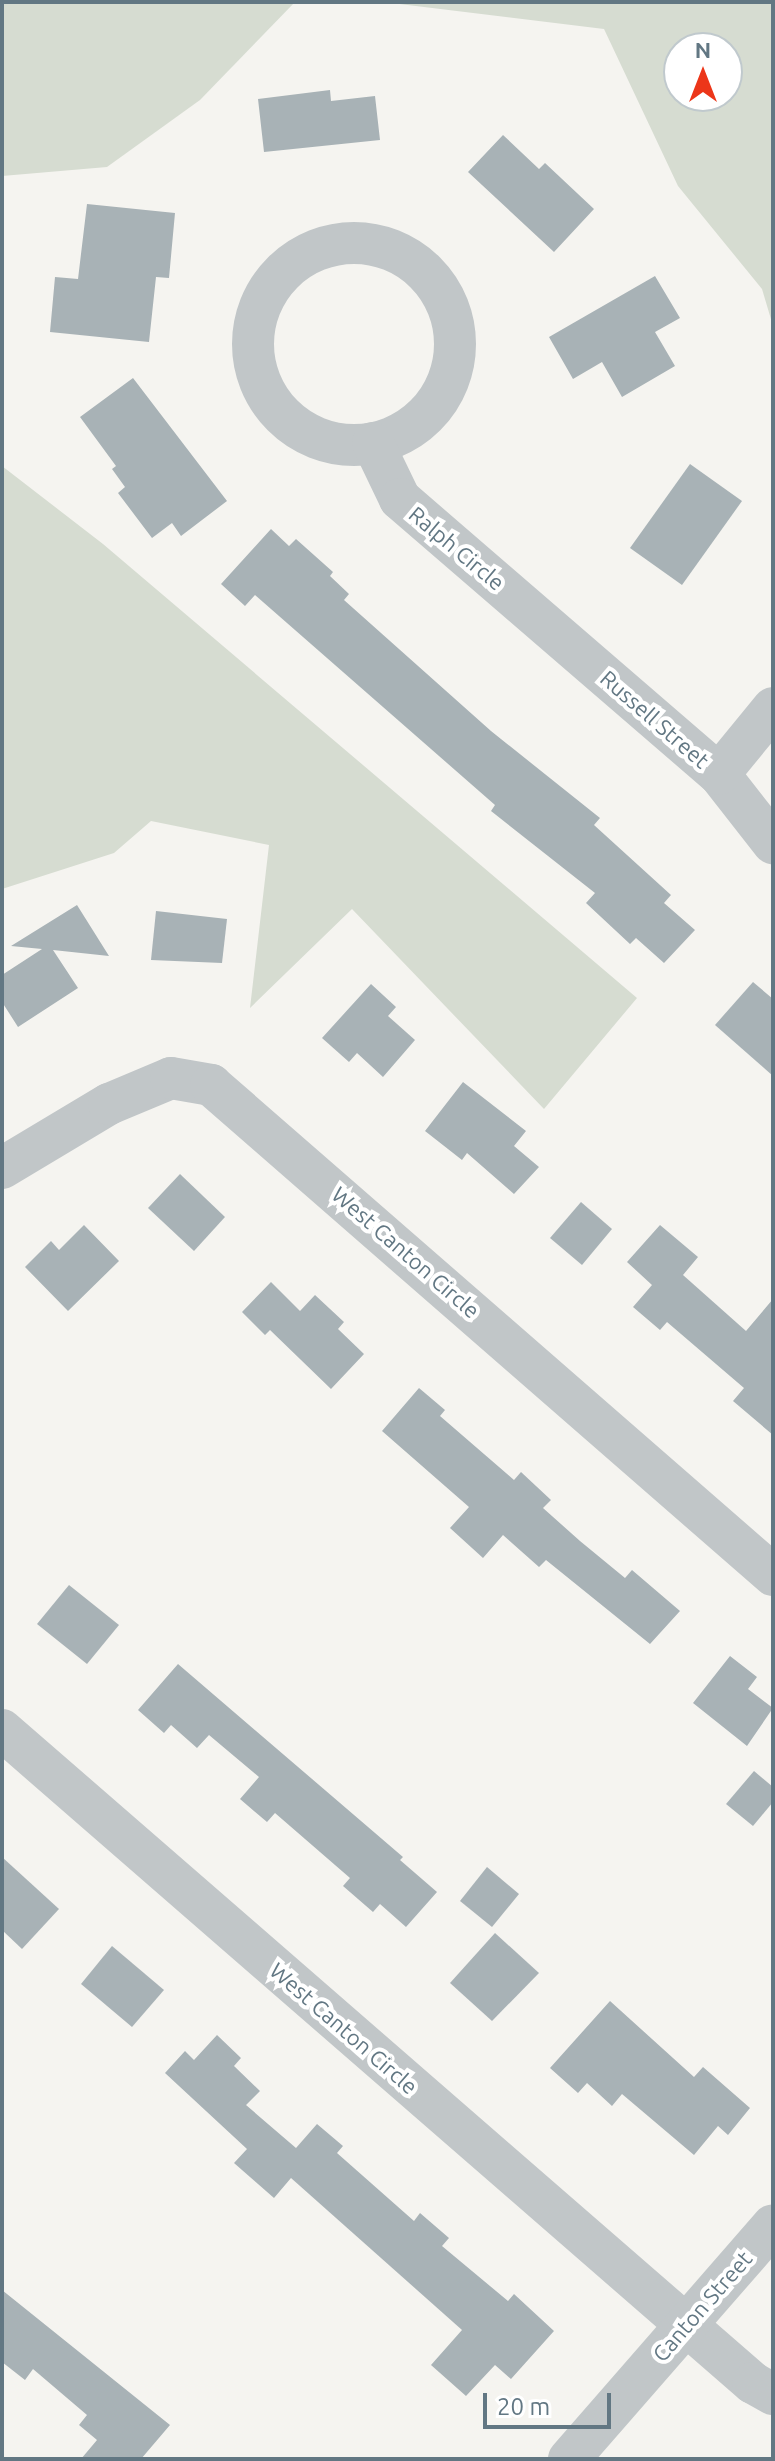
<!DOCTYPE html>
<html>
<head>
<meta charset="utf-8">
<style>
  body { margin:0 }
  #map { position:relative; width:775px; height:2461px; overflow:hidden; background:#f5f4f0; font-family:Ubuntu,sans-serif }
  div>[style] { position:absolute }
  .green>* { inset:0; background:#d6dcd1 }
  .building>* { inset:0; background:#a8b2b6 }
  .minor>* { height:42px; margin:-21px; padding:0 21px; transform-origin:21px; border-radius:21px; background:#c1c6c8 }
  .minor>.ring { margin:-21px; padding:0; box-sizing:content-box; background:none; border:42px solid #c1c6c8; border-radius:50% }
  span { translate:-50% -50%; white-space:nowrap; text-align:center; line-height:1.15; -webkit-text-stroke:8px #fff; paint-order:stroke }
  .street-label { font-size:22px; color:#627783 }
  .frame { position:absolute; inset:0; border:4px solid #627783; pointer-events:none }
  .north { position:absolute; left:663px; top:32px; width:80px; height:80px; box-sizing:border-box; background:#fff; border:2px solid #c0c9cd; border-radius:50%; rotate:0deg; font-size:22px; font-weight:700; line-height:32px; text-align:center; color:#627783 }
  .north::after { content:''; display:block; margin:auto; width:28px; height:36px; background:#ec3619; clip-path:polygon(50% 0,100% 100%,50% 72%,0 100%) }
  .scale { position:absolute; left:483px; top:2393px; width:128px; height:36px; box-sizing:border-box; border:4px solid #627783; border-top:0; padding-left:10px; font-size:24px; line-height:28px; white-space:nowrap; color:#627783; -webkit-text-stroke:6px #fff; paint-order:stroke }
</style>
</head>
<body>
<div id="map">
  <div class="green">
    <i style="clip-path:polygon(2px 2px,295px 2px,200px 100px,107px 167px,2px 176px)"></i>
    <i style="clip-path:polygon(evenodd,383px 2px,773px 2px,773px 326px,762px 289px,678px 186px,604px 29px,383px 2px,679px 48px,727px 48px,727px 96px,679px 96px,679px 48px)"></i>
    <i style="clip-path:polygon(2px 466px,103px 544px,637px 998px,544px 1109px,352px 909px,250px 1008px,269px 845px,151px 821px,114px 853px,2px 889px)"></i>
  </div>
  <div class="building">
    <i style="clip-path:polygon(330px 90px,331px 101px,375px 96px,380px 140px,264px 152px,258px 99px)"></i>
    <i style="clip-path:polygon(503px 135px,539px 169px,545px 163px,594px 209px,554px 252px,468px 172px)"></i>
    <i style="clip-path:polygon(87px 204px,175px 213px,169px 278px,156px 277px,149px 342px,50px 332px,55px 277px,78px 279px)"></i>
    <i style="clip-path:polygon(655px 276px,680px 318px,655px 332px,675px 366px,622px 397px,602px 362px,573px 379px,549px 337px)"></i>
    <i style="clip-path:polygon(133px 378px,227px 501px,181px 536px,172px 523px,152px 538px,118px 493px,125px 487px,112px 469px,116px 466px,80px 417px)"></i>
    <i style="clip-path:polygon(690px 464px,742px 501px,682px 585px,630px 548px)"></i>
    <i style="clip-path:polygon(271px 529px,289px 546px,296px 539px,333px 572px,330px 576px,349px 594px,344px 600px,491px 731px,600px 818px,594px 825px,671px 895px,664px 903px,695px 930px,664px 963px,636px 938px,630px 944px,586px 903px,595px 893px,491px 811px,495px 805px,255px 595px,245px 606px,221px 584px)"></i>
    <i style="clip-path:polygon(77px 905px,109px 956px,53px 950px,78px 988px,18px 1027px,2px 1002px,2px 975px,42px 949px,11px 946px)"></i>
    <i style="clip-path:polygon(156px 911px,227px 919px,222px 963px,151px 960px)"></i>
    <i style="clip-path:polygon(753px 982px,773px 999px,773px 1076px,715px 1025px)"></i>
    <i style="clip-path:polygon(371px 984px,396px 1007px,388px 1016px,415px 1040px,383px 1077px,357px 1053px,349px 1062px,322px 1038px)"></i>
    <i style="clip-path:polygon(463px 1082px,526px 1131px,514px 1146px,539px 1167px,514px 1194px,467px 1153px,462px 1160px,425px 1131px)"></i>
    <i style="clip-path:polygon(180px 1174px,225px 1217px,194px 1251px,148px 1208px)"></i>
    <i style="clip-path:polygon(581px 1202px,612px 1229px,582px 1265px,550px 1238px)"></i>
    <i style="clip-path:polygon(84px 1225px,119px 1261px,68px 1311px,25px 1267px,51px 1241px,59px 1250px)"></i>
    <i style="clip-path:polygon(660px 1225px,698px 1257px,683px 1275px,746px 1331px,773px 1299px,773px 1435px,733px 1401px,744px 1388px,667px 1322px,660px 1330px,633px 1307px,652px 1285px,627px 1262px)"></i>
    <i style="clip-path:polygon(271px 1282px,300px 1311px,315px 1295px,344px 1322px,338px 1329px,364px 1354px,331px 1389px,270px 1330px,265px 1335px,242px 1312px)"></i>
    <i style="clip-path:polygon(419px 1388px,445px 1410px,440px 1416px,514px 1480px,521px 1472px,551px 1500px,543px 1508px,580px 1541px,625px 1578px,632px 1570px,680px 1611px,650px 1644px,546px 1560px,539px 1567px,503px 1535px,483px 1558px,450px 1528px,469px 1507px,382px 1431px)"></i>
    <i style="clip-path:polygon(69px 1585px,119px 1625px,87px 1664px,37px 1624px)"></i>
    <i style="clip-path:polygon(730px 1656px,757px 1677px,748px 1689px,773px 1708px,747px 1746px,693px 1703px)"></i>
    <i style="clip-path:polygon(178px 1664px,403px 1857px,400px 1860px,437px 1892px,406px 1927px,380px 1904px,373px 1912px,343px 1886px,350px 1878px,275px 1813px,267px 1822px,240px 1799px,259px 1777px,209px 1735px,197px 1748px,171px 1725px,164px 1733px,138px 1710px)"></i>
    <i style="clip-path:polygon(754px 1771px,773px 1787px,773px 1802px,753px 1826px,726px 1804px)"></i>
    <i style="clip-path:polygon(2px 1857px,59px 1909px,22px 1949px,2px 1930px)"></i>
    <i style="clip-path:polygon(487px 1867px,519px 1894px,492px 1927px,460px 1901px)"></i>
    <i style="clip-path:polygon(495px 1933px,539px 1973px,492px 2021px,450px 1983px)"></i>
    <i style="clip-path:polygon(112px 1946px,164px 1990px,132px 2027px,81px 1984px)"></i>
    <i style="clip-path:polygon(610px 2001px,694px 2077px,703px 2067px,750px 2108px,728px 2135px,718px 2126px,694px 2155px,622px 2094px,612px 2106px,587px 2083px,578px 2093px,550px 2068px)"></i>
    <i style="clip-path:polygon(217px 2035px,241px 2058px,234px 2066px,260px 2091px,246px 2105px,296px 2148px,317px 2124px,343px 2146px,337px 2153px,414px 2221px,420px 2213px,449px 2238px,442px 2246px,508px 2301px,514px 2294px,554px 2331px,511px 2379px,495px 2365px,466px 2396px,431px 2365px,462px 2330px,291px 2178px,274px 2198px,234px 2163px,247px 2149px,165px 2073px,185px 2051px,194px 2060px)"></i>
    <i style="clip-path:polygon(2px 2290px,170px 2425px,141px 2459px,81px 2459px,97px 2440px,79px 2425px,87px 2415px,33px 2369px,25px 2380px,2px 2362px)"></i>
  </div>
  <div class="minor">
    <i class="ring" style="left:253px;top:243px;width:160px;height:160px"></i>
    <i style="left:373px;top:443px;width:62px;rotate:64.3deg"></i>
    <i style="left:400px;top:499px;width:421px;rotate:40.8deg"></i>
    <i style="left:719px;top:774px;width:88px;rotate:52deg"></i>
    <i style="left:719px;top:774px;width:85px;rotate:-50.7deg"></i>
    <i style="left:2px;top:1168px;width:125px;rotate:-30.9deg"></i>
    <i style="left:109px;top:1104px;width:67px;rotate:-22.8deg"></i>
    <i style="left:171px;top:1078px;width:41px;rotate:9.9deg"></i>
    <i style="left:211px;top:1085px;width:746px;rotate:41.08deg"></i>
    <i style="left:2px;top:1730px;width:995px;rotate:41.01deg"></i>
    <i style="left:753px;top:2383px;width:23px;rotate:29deg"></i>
    <i style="left:569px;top:2459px;width:310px;rotate:-48.9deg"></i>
  </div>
  <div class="street-label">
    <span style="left:457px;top:548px;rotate:40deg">Ralph Circle</span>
    <span style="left:655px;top:719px;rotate:41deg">Russell Street</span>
    <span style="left:406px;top:1252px;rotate:41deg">West Canton Circle</span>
    <span style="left:344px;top:2028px;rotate:41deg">West Canton Circle</span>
    <span style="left:702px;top:2306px;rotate:-49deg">Canton Street</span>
  </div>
  <div class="frame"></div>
  <div class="north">N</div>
  <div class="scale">20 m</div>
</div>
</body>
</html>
